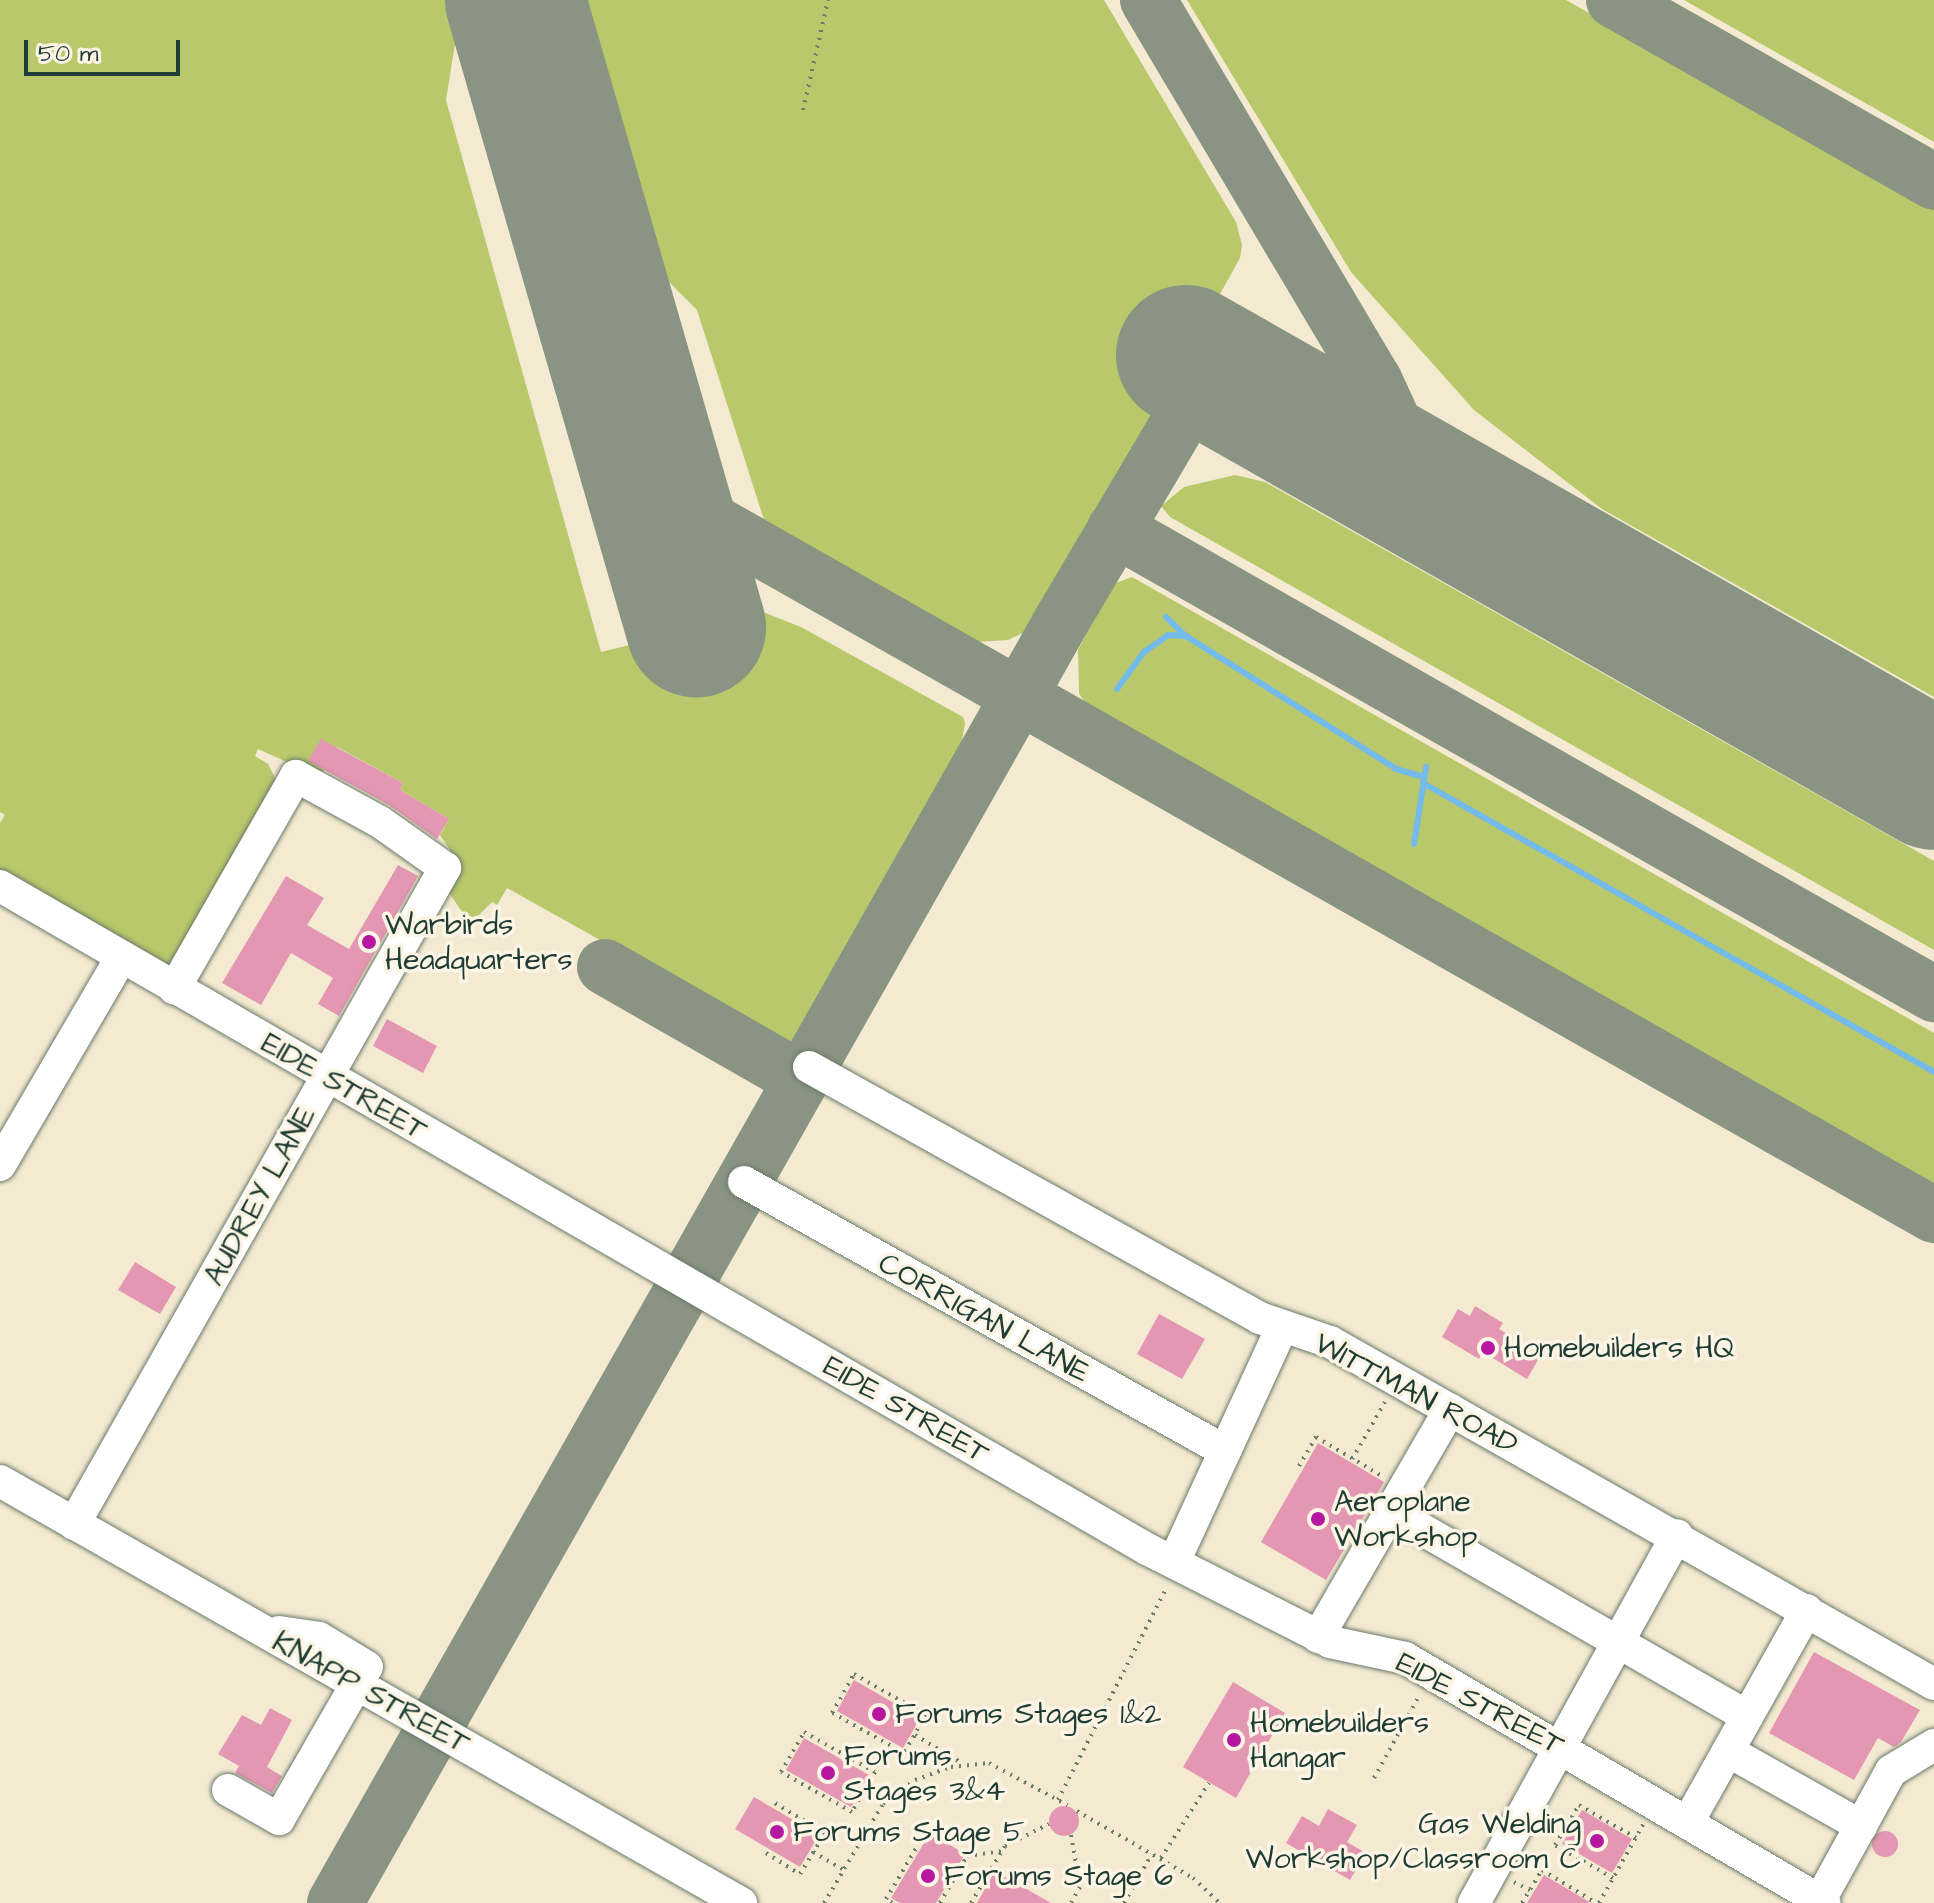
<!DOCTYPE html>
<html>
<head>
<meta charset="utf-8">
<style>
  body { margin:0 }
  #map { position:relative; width:1934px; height:1903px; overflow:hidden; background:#f4ead1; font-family:"Architects Daughter",sans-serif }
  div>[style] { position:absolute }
  .green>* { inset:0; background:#b8c86b }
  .stream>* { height:6px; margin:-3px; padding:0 3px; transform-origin:3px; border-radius:3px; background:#74bbeb }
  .taxiway>* { height:56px; margin:-28px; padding:0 28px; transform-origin:28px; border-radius:28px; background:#8a9482 }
  .runway>* { height:140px; margin:-70px; padding:0 70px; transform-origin:70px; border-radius:70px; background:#8a9482 }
  .building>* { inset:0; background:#e497b2 }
  .round { border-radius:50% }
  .path>* { height:4px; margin-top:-2px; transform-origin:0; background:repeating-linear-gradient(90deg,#6a7a6b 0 2px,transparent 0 8px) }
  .roads { filter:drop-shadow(0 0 2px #6a7a6b) drop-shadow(0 0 2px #6a7a6b) }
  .minor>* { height:32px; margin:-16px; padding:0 16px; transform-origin:16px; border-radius:16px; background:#fff }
  .dots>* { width:22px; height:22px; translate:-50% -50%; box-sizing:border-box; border:4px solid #fcf5e5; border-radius:50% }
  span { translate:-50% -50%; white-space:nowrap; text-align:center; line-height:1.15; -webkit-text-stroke:7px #fcf5e5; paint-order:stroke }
  .poi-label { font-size:30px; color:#1f3d34 }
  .left { translate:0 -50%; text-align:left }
  .right { translate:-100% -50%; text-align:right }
  .street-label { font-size:30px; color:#1f3d34 }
  .scale { position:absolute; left:24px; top:40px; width:156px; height:36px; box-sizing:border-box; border:4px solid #1f3d34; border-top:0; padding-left:10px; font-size:24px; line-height:28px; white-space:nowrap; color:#1f3d34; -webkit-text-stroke:6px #fcf5e5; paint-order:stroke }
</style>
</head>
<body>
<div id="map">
  <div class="green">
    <i style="clip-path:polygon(0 0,462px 0,446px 100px,601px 652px,763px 612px,801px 627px,963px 717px,965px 723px,961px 747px,934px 807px,797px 1050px,507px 888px,497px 905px,492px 902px,472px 922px,467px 919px,447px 890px,456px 859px,440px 835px,449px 819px,400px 790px,403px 783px,337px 747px,330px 759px,309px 761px,324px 770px,320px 777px,258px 749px,255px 756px,268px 764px,276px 780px,181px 964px,165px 972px,0 877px,0 823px,5px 815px,0 812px)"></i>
    <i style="clip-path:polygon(565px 0,1104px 0,1236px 222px,1242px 245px,1240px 258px,1186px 355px,1025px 632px,1008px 640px,960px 643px,790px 547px,765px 523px,697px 310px,640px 253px)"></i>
    <i style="clip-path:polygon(1187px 0,1566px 0,1934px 208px,1934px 697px,1602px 509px,1474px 410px,1351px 272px)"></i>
    <i style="clip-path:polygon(1684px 0,1934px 0,1934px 142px)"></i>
    <i style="clip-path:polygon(1235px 475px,1265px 482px,1934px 861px,1934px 950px,1170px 517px,1161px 506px,1184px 487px)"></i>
    <i style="clip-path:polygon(1132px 577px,1934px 1033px,1934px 1196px,1094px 719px,1079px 693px,1078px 650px,1113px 584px)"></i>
  </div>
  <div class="stream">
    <i style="left:1166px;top:617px;width:28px;rotate:44deg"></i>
    <i style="left:1117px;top:689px;width:46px;rotate:-53.9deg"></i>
    <i style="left:1144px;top:652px;width:29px;rotate:-35deg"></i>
    <i style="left:1168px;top:635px;width:18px;rotate:3deg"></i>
    <i style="left:1186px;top:636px;width:249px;rotate:32.3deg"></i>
    <i style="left:1396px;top:769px;width:29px;rotate:16deg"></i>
    <i style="left:1423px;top:783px;width:587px;rotate:29.49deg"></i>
    <i style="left:1414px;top:844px;width:78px;rotate:-81.1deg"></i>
  </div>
  <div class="taxiway">
    <i style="left:1148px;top:0;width:442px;rotate:59.3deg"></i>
    <i style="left:1374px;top:380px;width:122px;rotate:65.3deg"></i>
    <i style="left:1614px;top:0;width:368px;rotate:29.6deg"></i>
    <i style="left:645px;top:450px;width:47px;rotate:63.4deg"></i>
    <i style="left:666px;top:492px;width:59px;rotate:32.6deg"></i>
    <i style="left:716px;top:524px;width:1400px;rotate:29.57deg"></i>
    <i style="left:1115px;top:529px;width:942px;rotate:29.59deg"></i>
    <i style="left:605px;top:967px;width:227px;rotate:29.8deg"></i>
    <i style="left:335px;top:1903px;width:1475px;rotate:-60.46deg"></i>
    <i style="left:1062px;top:620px;width:291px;rotate:-59.4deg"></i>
  </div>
  <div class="runway">
    <i style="left:515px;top:0;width:653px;rotate:73.9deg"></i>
    <i style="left:1186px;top:355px;width:860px;rotate:29.6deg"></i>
  </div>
  <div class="building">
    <i style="clip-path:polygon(321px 739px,403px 783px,400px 790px,449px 819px,437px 839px,389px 805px,308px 761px)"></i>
    <i style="clip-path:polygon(398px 865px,418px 876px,339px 1016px,318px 1004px,333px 978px,291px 953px,261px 1005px,222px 983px,286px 876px,324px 898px,307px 925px,349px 949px)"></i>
    <i style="clip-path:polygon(387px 1019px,437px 1046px,423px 1073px,373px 1046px)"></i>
    <i style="clip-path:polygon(135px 1262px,176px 1287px,160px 1314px,118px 1290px)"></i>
    <i style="clip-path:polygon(1475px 1306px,1503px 1323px,1499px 1329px,1511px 1336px,1508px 1342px,1538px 1360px,1527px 1379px,1483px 1352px,1479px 1359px,1442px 1337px,1458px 1309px,1470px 1316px)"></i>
    <i style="clip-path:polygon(1159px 1314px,1205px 1339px,1182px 1379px,1137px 1354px)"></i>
    <i style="clip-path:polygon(1318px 1443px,1384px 1482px,1326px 1580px,1261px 1542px)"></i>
    <i style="clip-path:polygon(1814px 1652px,1920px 1710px,1901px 1742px,1894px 1747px,1878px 1738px,1854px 1780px,1769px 1733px)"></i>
    <i style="clip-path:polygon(854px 1680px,920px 1718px,903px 1748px,837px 1711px)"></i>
    <i style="clip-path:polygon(1233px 1682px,1285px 1713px,1236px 1798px,1183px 1767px)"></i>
    <i style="clip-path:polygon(270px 1708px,292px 1720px,267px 1767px,282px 1776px,272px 1793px,235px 1773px,239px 1766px,218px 1754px,242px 1715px,261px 1725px)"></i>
    <i style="clip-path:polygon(804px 1738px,869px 1775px,851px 1807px,786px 1770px)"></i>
    <i style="clip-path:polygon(754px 1797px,819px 1835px,800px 1867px,735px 1829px)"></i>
    <i class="round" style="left:1049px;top:1806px;width:30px;height:30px"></i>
    <i style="clip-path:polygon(1328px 1809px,1357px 1825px,1347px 1842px,1366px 1853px,1350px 1880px,1286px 1843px,1302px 1816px,1319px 1826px)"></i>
    <i style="clip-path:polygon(1582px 1810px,1632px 1839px,1612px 1873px,1562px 1844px)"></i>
    <i class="round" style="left:1872px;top:1831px;width:26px;height:26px"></i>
    <i style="clip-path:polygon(930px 1833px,965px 1854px,936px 1903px,900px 1903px,891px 1898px)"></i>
    <i style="clip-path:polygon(995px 1871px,1051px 1903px,977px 1903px)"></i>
    <i style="clip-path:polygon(1544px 1875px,1591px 1903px,1527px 1903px)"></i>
  </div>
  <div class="path">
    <i style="left:803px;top:110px;width:113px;rotate:-77.2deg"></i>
    <i style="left:1352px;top:1459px;width:66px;rotate:-59.9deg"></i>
    <i style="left:1299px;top:1466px;width:34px;rotate:-60deg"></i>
    <i style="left:1316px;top:1437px;width:77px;rotate:30.6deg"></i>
    <i style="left:854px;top:1674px;width:83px;rotate:29.7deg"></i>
    <i style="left:926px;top:1715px;width:44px;rotate:120.1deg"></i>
    <i style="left:904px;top:1753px;width:82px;rotate:-150.9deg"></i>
    <i style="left:832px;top:1713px;width:45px;rotate:-60.6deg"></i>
    <i style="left:804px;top:1732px;width:81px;rotate:29.4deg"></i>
    <i style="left:875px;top:1772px;width:46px;rotate:119.9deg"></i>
    <i style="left:852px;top:1812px;width:81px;rotate:-150.6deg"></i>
    <i style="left:781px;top:1772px;width:46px;rotate:-60.1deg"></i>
    <i style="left:915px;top:1735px;width:55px;rotate:30.8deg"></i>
    <i style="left:1374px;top:1778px;width:94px;rotate:-61.2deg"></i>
    <i style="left:863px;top:1792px;width:23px;rotate:31deg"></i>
    <i style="left:1058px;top:1800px;width:239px;rotate:-62.9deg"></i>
    <i style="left:1077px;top:1811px;width:134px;rotate:30deg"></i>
    <i style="left:1193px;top:1878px;width:37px;rotate:43deg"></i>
    <i style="left:1552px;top:1816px;width:17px;rotate:31deg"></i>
    <i style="left:1071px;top:1835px;width:53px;rotate:80.2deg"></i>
    <i style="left:1080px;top:1887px;width:18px;rotate:119deg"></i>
    <i style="left:813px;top:1852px;width:34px;rotate:30deg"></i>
    <i style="left:766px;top:1853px;width:40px;rotate:32deg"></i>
    <i style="left:800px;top:1874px;width:48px;rotate:-58.6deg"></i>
    <i style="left:825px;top:1833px;width:63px;rotate:-149.3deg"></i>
    <i style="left:1161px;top:1858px;width:89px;rotate:-57.4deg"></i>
    <i style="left:1613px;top:1878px;width:67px;rotate:-150.4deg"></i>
    <i style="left:1555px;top:1845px;width:47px;rotate:-59deg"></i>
    <i style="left:1579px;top:1805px;width:66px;rotate:30.1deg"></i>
    <i style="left:1514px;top:1882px;width:18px;rotate:27deg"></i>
    <i style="left:824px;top:1903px;width:115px;rotate:-59.2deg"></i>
    <i style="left:883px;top:1804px;width:40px;rotate:-37deg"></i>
    <i style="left:915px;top:1780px;width:38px;rotate:-20deg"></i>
    <i style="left:951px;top:1767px;width:38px;rotate:-6deg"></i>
    <i style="left:989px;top:1763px;width:89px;rotate:28.3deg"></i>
    <i style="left:892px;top:1903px;width:7px;rotate:-146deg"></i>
    <i style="left:886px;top:1899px;width:63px;rotate:-59.3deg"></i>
    <i style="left:940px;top:1903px;width:54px;rotate:-60.1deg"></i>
    <i style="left:967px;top:1856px;width:35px;rotate:-8deg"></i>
    <i style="left:971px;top:1903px;width:66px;rotate:-59.2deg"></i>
    <i style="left:1005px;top:1846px;width:49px;rotate:-26.6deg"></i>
    <i style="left:1124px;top:1903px;width:56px;rotate:-60.3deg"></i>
    <i style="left:1522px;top:1903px;width:39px;rotate:-59deg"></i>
    <i style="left:1542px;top:1870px;width:63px;rotate:31.4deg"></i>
    <i style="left:1599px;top:1903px;width:90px;rotate:-60.6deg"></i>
  </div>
  <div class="roads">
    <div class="minor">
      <i style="left:0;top:886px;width:1325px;rotate:30.03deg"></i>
      <i style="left:1147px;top:1549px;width:205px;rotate:26.9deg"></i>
      <i style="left:1330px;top:1642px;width:77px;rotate:12deg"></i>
      <i style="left:1405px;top:1658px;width:486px;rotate:30.3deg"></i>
      <i style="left:809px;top:1067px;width:516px;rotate:29.1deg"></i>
      <i style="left:1260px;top:1318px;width:74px;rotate:18.9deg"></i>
      <i style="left:1330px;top:1342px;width:694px;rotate:29.52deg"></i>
      <i style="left:0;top:1165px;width:240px;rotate:-59.7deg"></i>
      <i style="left:744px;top:1182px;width:551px;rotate:29.22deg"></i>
      <i style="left:0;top:1481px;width:853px;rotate:29.66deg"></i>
      <i style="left:1390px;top:1511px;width:412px;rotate:29.9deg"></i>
      <i style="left:74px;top:1524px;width:754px;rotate:-60.51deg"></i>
      <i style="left:445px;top:868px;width:80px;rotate:-144.7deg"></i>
      <i style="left:380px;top:822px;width:96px;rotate:-151.3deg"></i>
      <i style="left:296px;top:776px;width:245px;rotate:119.8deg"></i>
      <i style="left:1174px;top:1562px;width:256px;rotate:-65.3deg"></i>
      <i style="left:279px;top:1632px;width:40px;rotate:8.5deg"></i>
      <i style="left:319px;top:1638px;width:56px;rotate:31.1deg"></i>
      <i style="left:1318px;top:1637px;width:263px;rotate:-59.9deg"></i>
      <i style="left:1728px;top:1751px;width:153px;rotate:29.4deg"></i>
      <i style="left:228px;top:1790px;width:59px;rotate:29.6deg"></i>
      <i style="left:279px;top:1819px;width:155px;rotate:-60.1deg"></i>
      <i style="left:1688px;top:1822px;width:243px;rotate:-60.7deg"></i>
      <i style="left:1820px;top:1900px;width:147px;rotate:-61.2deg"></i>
      <i style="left:1891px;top:1771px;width:50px;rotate:-31.2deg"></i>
      <i style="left:1474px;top:1903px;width:420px;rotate:-61.1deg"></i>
    </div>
  </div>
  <div class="dots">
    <i style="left:369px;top:942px;background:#b5179e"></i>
    <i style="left:1488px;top:1348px;background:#b5179e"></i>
    <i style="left:1318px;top:1519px;background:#b5179e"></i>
    <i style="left:879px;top:1714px;background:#b5179e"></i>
    <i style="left:1234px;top:1740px;background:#b5179e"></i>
    <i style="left:828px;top:1773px;background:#b5179e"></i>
    <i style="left:777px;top:1832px;background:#b5179e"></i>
    <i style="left:1597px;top:1841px;background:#b5179e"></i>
    <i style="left:928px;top:1876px;background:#b5179e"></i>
  </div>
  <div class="poi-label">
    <span class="left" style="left:385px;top:942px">Warbirds<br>Headquarters</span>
    <span class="left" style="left:1504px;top:1348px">Homebuilders HQ</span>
    <span class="left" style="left:1334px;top:1519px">Aeroplane<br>Workshop</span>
    <span class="left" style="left:895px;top:1714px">Forums Stages 1&amp;2</span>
    <span class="left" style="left:1250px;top:1740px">Homebuilders<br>Hangar</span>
    <span class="left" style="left:844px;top:1773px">Forums<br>Stages 3&amp;4</span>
    <span class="right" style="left:1581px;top:1841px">Gas Welding<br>Workshop/Classroom C</span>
    <span class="left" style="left:793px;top:1832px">Forums Stage 5</span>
    <span class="left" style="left:944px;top:1876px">Forums Stage 6</span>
  </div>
  <div class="street-label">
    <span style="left:344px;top:1087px;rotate:30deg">EIDE STREET</span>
    <span style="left:260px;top:1196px;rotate:-61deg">AUDREY LANE</span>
    <span style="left:984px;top:1318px;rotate:29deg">CORRIGAN LANE</span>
    <span style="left:1416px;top:1394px;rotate:28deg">WITTMAN ROAD</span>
    <span style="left:906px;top:1410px;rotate:30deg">EIDE STREET</span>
    <span style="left:371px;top:1693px;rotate:29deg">KNAPP STREET</span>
    <span style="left:1480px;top:1704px;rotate:28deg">EIDE STREET</span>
  </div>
  <div class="scale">50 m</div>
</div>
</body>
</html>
